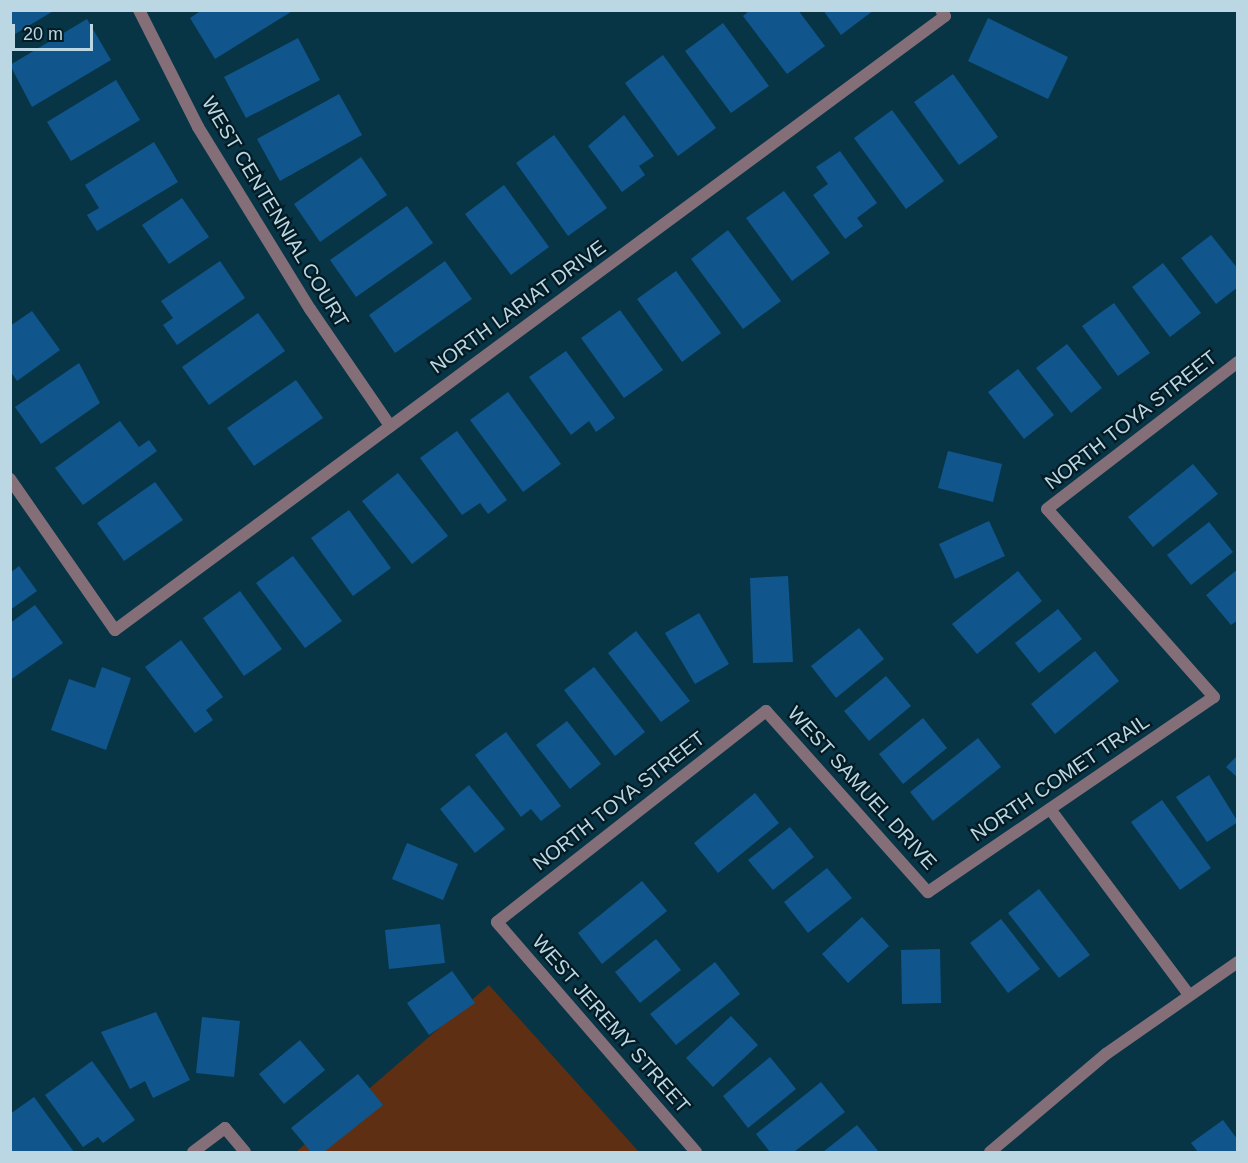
<!DOCTYPE html>
<html>
<head>
<meta charset="utf-8">
<style>
  body { margin:0 }
  #map { position:relative; width:1248px; height:1163px; overflow:hidden; background:#073546; font-family:Arial,sans-serif }
  div>[style] { position:absolute }
  .green>* { inset:0; background:#5f2f13 }
  .building>* { inset:0; background:#10568c }
  .minor>* { height:12px; margin:-6px; padding:0 6px; transform-origin:6px; border-radius:6px; background:#846f79 }
  span { translate:-50% -50%; white-space:nowrap; text-align:center; line-height:1.15; -webkit-text-stroke:4.5px #041b24; paint-order:stroke }
  .street-label { font-size:20px; color:#bbd7e4 }
  .frame { position:absolute; inset:0; border:12px solid #bbd7e4; pointer-events:none }
  .scale { position:absolute; left:12px; top:24px; width:81px; height:27px; box-sizing:border-box; border:3px solid #bbd7e4; border-top:0; padding-left:8px; font-size:18px; line-height:21px; white-space:nowrap; color:#bbd7e4; -webkit-text-stroke:4px #041b24; paint-order:stroke }
</style>
</head>
<body>
<div id="map">
  <div class="green">
    <i style="clip-path:polygon(489px 985px,639px 1152px,296px 1152px)"></i>
  </div>
  <div class="building">
    <i style="clip-path:polygon(10px 10px,55px 10px,10px 37px)"></i>
    <i style="clip-path:polygon(202px 10px,294px 10px,215px 59px,190px 18px)"></i>
    <i style="clip-path:polygon(750px 10px,798px 10px,825px 46px,787px 74px,743px 16px)"></i>
    <i style="clip-path:polygon(823px 10px,874px 10px,841px 35px)"></i>
    <i style="clip-path:polygon(988px 18px,1068px 57px,1048px 99px,968px 61px)"></i>
    <i style="clip-path:polygon(87px 19px,111px 60px,32px 107px,10px 65px)"></i>
    <i style="clip-path:polygon(723px 23px,769px 86px,731px 113px,685px 51px)"></i>
    <i style="clip-path:polygon(298px 38px,320px 80px,246px 118px,224px 77px)"></i>
    <i style="clip-path:polygon(663px 55px,716px 128px,678px 156px,625px 83px)"></i>
    <i style="clip-path:polygon(953px 74px,998px 137px,959px 165px,914px 102px)"></i>
    <i style="clip-path:polygon(116px 80px,140px 120px,71px 161px,47px 122px)"></i>
    <i style="clip-path:polygon(339px 94px,362px 135px,280px 181px,257px 139px)"></i>
    <i style="clip-path:polygon(892px 110px,944px 181px,906px 209px,854px 138px)"></i>
    <i style="clip-path:polygon(624px 115px,654px 156px,639px 166px,645px 175px,622px 192px,588px 146px)"></i>
    <i style="clip-path:polygon(554px 135px,607px 208px,568px 236px,516px 163px)"></i>
    <i style="clip-path:polygon(154px 142px,178px 182px,97px 231px,87px 215px,99px 208px,85px 185px)"></i>
    <i style="clip-path:polygon(840px 151px,877px 203px,857px 218px,863px 226px,845px 239px,813px 195px,828px 184px,816px 167px)"></i>
    <i style="clip-path:polygon(361px 157px,387px 195px,320px 242px,294px 204px)"></i>
    <i style="clip-path:polygon(504px 185px,549px 247px,511px 275px,465px 214px)"></i>
    <i style="clip-path:polygon(784px 191px,830px 253px,792px 281px,746px 218px)"></i>
    <i style="clip-path:polygon(182px 198px,209px 237px,169px 264px,142px 225px)"></i>
    <i style="clip-path:polygon(407px 206px,433px 243px,356px 297px,330px 260px)"></i>
    <i style="clip-path:polygon(728px 230px,781px 301px,743px 329px,691px 259px)"></i>
    <i style="clip-path:polygon(1211px 235px,1238px 269px,1238px 287px,1216px 304px,1181px 258px)"></i>
    <i style="clip-path:polygon(220px 261px,245px 298px,177px 345px,163px 325px,173px 318px,161px 301px)"></i>
    <i style="clip-path:polygon(445px 261px,472px 299px,395px 353px,369px 315px)"></i>
    <i style="clip-path:polygon(1163px 263px,1201px 313px,1170px 337px,1132px 287px)"></i>
    <i style="clip-path:polygon(676px 271px,721px 333px,682px 362px,637px 299px)"></i>
    <i style="clip-path:polygon(1114px 303px,1150px 353px,1118px 376px,1082px 326px)"></i>
    <i style="clip-path:polygon(620px 310px,663px 370px,624px 398px,581px 338px)"></i>
    <i style="clip-path:polygon(32px 311px,60px 350px,17px 381px,10px 371px,10px 326px)"></i>
    <i style="clip-path:polygon(258px 313px,285px 351px,209px 405px,182px 367px)"></i>
    <i style="clip-path:polygon(1067px 344px,1102px 388px,1071px 413px,1036px 368px)"></i>
    <i style="clip-path:polygon(566px 351px,615px 418px,596px 432px,589px 421px,571px 435px,529px 377px)"></i>
    <i style="clip-path:polygon(79px 363px,100px 403px,41px 444px,15px 407px)"></i>
    <i style="clip-path:polygon(1018px 369px,1054px 415px,1024px 439px,988px 392px)"></i>
    <i style="clip-path:polygon(296px 380px,323px 418px,254px 466px,227px 428px)"></i>
    <i style="clip-path:polygon(508px 392px,561px 464px,523px 492px,470px 420px)"></i>
    <i style="clip-path:polygon(120px 421px,139px 447px,149px 440px,157px 451px,83px 505px,55px 468px)"></i>
    <i style="clip-path:polygon(457px 431px,507px 500px,488px 514px,480px 503px,462px 515px,420px 458px)"></i>
    <i style="clip-path:polygon(948px 451px,1002px 464px,993px 502px,938px 488px)"></i>
    <i style="clip-path:polygon(1193px 464px,1218px 494px,1153px 547px,1128px 517px)"></i>
    <i style="clip-path:polygon(398px 473px,448px 536px,412px 564px,362px 501px)"></i>
    <i style="clip-path:polygon(155px 482px,183px 520px,124px 561px,97px 523px)"></i>
    <i style="clip-path:polygon(349px 510px,391px 568px,353px 596px,311px 538px)"></i>
    <i style="clip-path:polygon(989px 521px,1005px 556px,955px 579px,939px 544px)"></i>
    <i style="clip-path:polygon(1209px 522px,1233px 552px,1191px 585px,1167px 555px)"></i>
    <i style="clip-path:polygon(293px 556px,342px 621px,305px 648px,256px 583px)"></i>
    <i style="clip-path:polygon(19px 566px,37px 591px,10px 610px,10px 573px)"></i>
    <i style="clip-path:polygon(1238px 569px,1238px 620px,1231px 625px,1206px 595px)"></i>
    <i style="clip-path:polygon(1018px 571px,1042px 601px,977px 654px,952px 624px)"></i>
    <i style="clip-path:polygon(788px 576px,793px 662px,753px 663px,750px 578px)"></i>
    <i style="clip-path:polygon(240px 591px,282px 649px,244px 676px,203px 618px)"></i>
    <i style="clip-path:polygon(35px 605px,63px 643px,10px 680px,10px 623px)"></i>
    <i style="clip-path:polygon(1058px 609px,1082px 639px,1039px 673px,1015px 643px)"></i>
    <i style="clip-path:polygon(699px 613px,729px 664px,695px 684px,665px 633px)"></i>
    <i style="clip-path:polygon(859px 628px,884px 659px,836px 698px,811px 666px)"></i>
    <i style="clip-path:polygon(636px 631px,690px 701px,661px 722px,608px 653px)"></i>
    <i style="clip-path:polygon(181px 640px,223px 697px,206px 710px,213px 720px,195px 733px,145px 667px)"></i>
    <i style="clip-path:polygon(1095px 651px,1119px 681px,1055px 734px,1031px 704px)"></i>
    <i style="clip-path:polygon(102px 667px,131px 678px,106px 750px,51px 730px,69px 679px,95px 688px)"></i>
    <i style="clip-path:polygon(594px 667px,645px 732px,615px 756px,564px 690px)"></i>
    <i style="clip-path:polygon(886px 676px,911px 706px,869px 741px,844px 711px)"></i>
    <i style="clip-path:polygon(923px 718px,947px 748px,903px 784px,879px 754px)"></i>
    <i style="clip-path:polygon(567px 721px,601px 764px,570px 789px,536px 745px)"></i>
    <i style="clip-path:polygon(506px 732px,561px 806px,541px 821px,531px 809px,521px 817px,475px 755px)"></i>
    <i style="clip-path:polygon(978px 738px,1001px 767px,933px 821px,910px 792px)"></i>
    <i style="clip-path:polygon(1238px 755px,1238px 778px,1226px 767px)"></i>
    <i style="clip-path:polygon(1209px 775px,1238px 822px,1207px 842px,1176px 797px)"></i>
    <i style="clip-path:polygon(469px 785px,505px 829px,475px 853px,440px 809px)"></i>
    <i style="clip-path:polygon(755px 793px,779px 823px,718px 873px,694px 843px)"></i>
    <i style="clip-path:polygon(1162px 800px,1211px 868px,1180px 890px,1131px 822px)"></i>
    <i style="clip-path:polygon(790px 827px,814px 857px,773px 890px,748px 860px)"></i>
    <i style="clip-path:polygon(407px 843px,458px 864px,443px 900px,392px 879px)"></i>
    <i style="clip-path:polygon(827px 868px,852px 898px,808px 933px,784px 902px)"></i>
    <i style="clip-path:polygon(642px 881px,667px 911px,602px 964px,578px 933px)"></i>
    <i style="clip-path:polygon(1039px 889px,1090px 955px,1059px 978px,1008px 913px)"></i>
    <i style="clip-path:polygon(862px 917px,889px 946px,848px 983px,822px 954px)"></i>
    <i style="clip-path:polygon(1001px 919px,1040px 969px,1008px 993px,970px 943px)"></i>
    <i style="clip-path:polygon(440px 924px,445px 963px,389px 969px,385px 930px)"></i>
    <i style="clip-path:polygon(656px 939px,681px 970px,640px 1003px,615px 972px)"></i>
    <i style="clip-path:polygon(940px 949px,941px 1003px,902px 1004px,901px 950px)"></i>
    <i style="clip-path:polygon(715px 962px,740px 994px,676px 1045px,650px 1014px)"></i>
    <i style="clip-path:polygon(452px 971px,475px 1003px,429px 1035px,407px 1003px)"></i>
    <i style="clip-path:polygon(156px 1012px,190px 1080px,153px 1098px,145px 1081px,130px 1089px,101px 1032px)"></i>
    <i style="clip-path:polygon(731px 1016px,758px 1045px,713px 1087px,686px 1058px)"></i>
    <i style="clip-path:polygon(202px 1017px,240px 1021px,234px 1077px,196px 1073px)"></i>
    <i style="clip-path:polygon(300px 1040px,325px 1070px,284px 1104px,259px 1074px)"></i>
    <i style="clip-path:polygon(770px 1057px,796px 1089px,748px 1128px,723px 1096px)"></i>
    <i style="clip-path:polygon(92px 1061px,135px 1120px,103px 1143px,98px 1137px,83px 1147px,45px 1095px)"></i>
    <i style="clip-path:polygon(358px 1074px,383px 1105px,324px 1152px,311px 1152px,291px 1128px)"></i>
    <i style="clip-path:polygon(821px 1082px,845px 1112px,794px 1152px,770px 1152px,756px 1134px)"></i>
    <i style="clip-path:polygon(34px 1097px,74px 1152px,10px 1152px,10px 1114px)"></i>
    <i style="clip-path:polygon(1223px 1120px,1238px 1140px,1238px 1152px,1198px 1152px,1191px 1143px)"></i>
    <i style="clip-path:polygon(857px 1125px,879px 1152px,823px 1152px)"></i>
  </div>
  <div class="minor">
    <i style="left:139px;top:10px;width:131px;rotate:63.2deg"></i>
    <i style="left:198px;top:127px;width:214px;rotate:58.4deg"></i>
    <i style="left:310px;top:309px;width:142px;rotate:55.6deg"></i>
    <i style="left:10px;top:479px;width:184px;rotate:55.2deg"></i>
    <i style="left:115px;top:630px;width:1032px;rotate:-36.49deg"></i>
    <i style="left:945px;top:16px;width:7px;rotate:-124deg"></i>
    <i style="left:1050px;top:809px;width:232px;rotate:53.2deg"></i>
    <i style="left:193px;top:1152px;width:40px;rotate:-37deg"></i>
    <i style="left:225px;top:1128px;width:31px;rotate:50deg"></i>
    <i style="left:696px;top:1152px;width:304px;rotate:-130.9deg"></i>
    <i style="left:497px;top:922px;width:342px;rotate:-38.1deg"></i>
    <i style="left:766px;top:711px;width:243px;rotate:48.2deg"></i>
    <i style="left:928px;top:892px;width:346px;rotate:-34.3deg"></i>
    <i style="left:1214px;top:697px;width:251px;rotate:-131.6deg"></i>
    <i style="left:1047px;top:509px;width:241px;rotate:-37.6deg"></i>
    <i style="left:990px;top:1152px;width:152px;rotate:-40.2deg"></i>
    <i style="left:1106px;top:1054px;width:161px;rotate:-34.9deg"></i>
  </div>
  <div class="street-label">
    <span style="left:275px;top:212px;rotate:59deg">WEST CENTENNIAL COURT</span>
    <span style="left:518px;top:307px;rotate:-36deg">NORTH LARIAT DRIVE</span>
    <span style="left:1131px;top:420px;rotate:-38deg">NORTH TOYA STREET</span>
    <span style="left:1060px;top:778px;rotate:-34deg">NORTH COMET TRAIL</span>
    <span style="left:862px;top:788px;rotate:48deg">WEST SAMUEL DRIVE</span>
    <span style="left:619px;top:801px;rotate:-38deg">NORTH TOYA STREET</span>
    <span style="left:611px;top:1024px;rotate:49deg">WEST JEREMY STREET</span>
  </div>
  <div class="frame"></div>
  <div class="scale">20 m</div>
</div>
</body>
</html>
